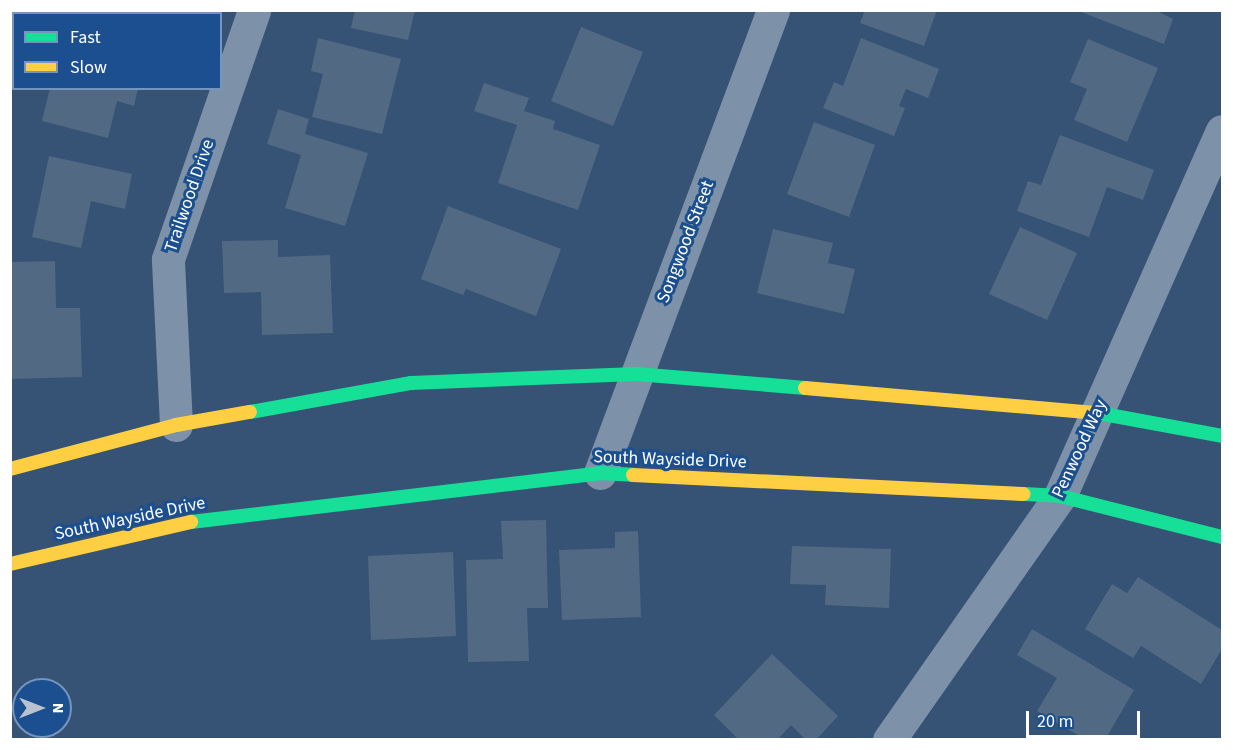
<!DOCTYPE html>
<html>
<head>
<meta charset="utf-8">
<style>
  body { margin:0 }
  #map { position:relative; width:1233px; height:750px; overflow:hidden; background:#365274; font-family:"Source Sans 3",sans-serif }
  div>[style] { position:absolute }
  .building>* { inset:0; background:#526984 }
  .street>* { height:33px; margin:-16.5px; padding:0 16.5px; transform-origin:16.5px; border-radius:16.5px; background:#7d92a8 }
  .fast>* { height:14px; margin:-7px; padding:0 7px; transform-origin:7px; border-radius:7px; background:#16e098 }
  .slow>* { height:14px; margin:-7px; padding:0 7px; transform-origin:7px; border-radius:7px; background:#ffcf43 }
  span { translate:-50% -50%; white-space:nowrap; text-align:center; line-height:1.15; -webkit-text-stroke:6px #1b4f8f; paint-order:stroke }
  .street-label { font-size:18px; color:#fff }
  .frame { position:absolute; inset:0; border:12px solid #fff; pointer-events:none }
  .legend { position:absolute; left:12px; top:12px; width:210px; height:78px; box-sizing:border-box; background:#1b4f8f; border:2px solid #7695bc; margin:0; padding:8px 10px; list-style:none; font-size:18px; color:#fff }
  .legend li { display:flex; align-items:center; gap:12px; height:30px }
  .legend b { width:30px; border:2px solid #7695bc }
  .north { position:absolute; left:12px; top:678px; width:60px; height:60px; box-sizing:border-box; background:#1b4f8f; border:2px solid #7695bc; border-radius:50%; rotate:90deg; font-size:16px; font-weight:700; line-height:24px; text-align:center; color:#fff }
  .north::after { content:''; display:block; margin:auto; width:21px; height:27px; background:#b9c2ce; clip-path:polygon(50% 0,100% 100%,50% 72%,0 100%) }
  .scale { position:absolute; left:1026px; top:711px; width:114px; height:27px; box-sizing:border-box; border:3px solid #fff; border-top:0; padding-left:8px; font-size:18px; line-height:21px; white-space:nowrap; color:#fff; -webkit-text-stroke:4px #1b4f8f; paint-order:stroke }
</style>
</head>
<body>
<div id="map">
  <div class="building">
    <i style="clip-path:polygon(87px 10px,143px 10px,142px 14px,86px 14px)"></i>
    <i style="clip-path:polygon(355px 10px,415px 10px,408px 40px,351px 28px)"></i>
    <i style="clip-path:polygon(865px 10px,937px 10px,924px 46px,860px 23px)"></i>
    <i style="clip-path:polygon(1076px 10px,1155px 10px,1173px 19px,1164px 44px)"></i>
    <i style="clip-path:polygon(581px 27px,643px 52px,613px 126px,551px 101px)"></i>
    <i style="clip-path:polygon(318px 38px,401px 59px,382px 134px,312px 117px,323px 74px,311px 71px)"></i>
    <i style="clip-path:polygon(861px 38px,939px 69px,928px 98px,906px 89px,899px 106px,905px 108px,894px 136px,823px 108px,834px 82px,843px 86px)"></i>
    <i style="clip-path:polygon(1088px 39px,1158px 68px,1127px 142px,1074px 120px,1087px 89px,1070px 82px)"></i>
    <i style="clip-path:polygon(484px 83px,529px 98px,524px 111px,555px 121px,553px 129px,600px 145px,578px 210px,498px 183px,517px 125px,474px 111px)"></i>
    <i style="clip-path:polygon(50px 88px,138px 88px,134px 106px,117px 101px,108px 138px,42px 121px)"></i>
    <i style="clip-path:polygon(278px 109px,309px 119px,305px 134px,368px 153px,345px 226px,285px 208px,301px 155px,267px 144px)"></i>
    <i style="clip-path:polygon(814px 122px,875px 145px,849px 217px,787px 194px)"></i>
    <i style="clip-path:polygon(1060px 135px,1154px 170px,1143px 200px,1107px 187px,1089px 237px,1017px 211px,1028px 181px,1041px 185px)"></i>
    <i style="clip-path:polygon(49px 156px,132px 174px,125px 209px,91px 201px,81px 248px,32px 237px)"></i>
    <i style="clip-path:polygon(448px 206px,561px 249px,536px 316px,466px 289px,463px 295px,421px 279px)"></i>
    <i style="clip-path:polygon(1020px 227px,1077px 253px,1047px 320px,989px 294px)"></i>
    <i style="clip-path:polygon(773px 229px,833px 243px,828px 263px,855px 269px,844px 314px,757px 293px)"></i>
    <i style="clip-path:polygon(278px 240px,278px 257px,330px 255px,333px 333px,262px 335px,261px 292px,224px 293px,222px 241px)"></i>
    <i style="clip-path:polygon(55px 261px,56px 308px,80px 308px,82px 377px,10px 379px,10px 262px)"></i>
    <i style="clip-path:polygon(546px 520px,548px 608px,527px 608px,529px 661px,468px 662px,466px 560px,503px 559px,501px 521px)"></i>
    <i style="clip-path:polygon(638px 531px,641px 617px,562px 620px,559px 550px,615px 548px,615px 532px)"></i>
    <i style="clip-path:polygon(792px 546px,891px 549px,889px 608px,825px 605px,826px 585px,790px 584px)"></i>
    <i style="clip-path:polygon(453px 552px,456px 636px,371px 640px,368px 556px)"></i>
    <i style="clip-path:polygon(1138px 577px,1222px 630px,1222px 649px,1201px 684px,1141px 646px,1133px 658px,1085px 629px,1112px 584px,1127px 593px)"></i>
    <i style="clip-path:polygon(1032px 629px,1134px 690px,1105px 740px,1086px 740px,1037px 711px,1057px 678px,1017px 655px)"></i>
    <i style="clip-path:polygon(772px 654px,838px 716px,816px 740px,806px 740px,791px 725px,777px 740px,739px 740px,714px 715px)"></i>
  </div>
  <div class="street">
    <i style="left:176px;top:425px;width:166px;rotate:-92.8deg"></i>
    <i style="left:168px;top:259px;width:263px;rotate:-70.9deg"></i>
    <i style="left:600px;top:473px;width:494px;rotate:-69.5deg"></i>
    <i style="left:889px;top:740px;width:298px;rotate:-55deg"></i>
    <i style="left:1060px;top:496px;width:399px;rotate:-66.1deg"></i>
  </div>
  <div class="fast">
    <i style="left:250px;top:412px;width:164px;rotate:-10.2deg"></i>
    <i style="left:411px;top:383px;width:225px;rotate:-2.3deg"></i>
    <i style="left:636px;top:374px;width:170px;rotate:4.7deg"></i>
    <i style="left:1098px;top:413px;width:126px;rotate:10.5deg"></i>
    <i style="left:1024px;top:494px;width:36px;rotate:3deg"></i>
    <i style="left:1060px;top:496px;width:167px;rotate:14.2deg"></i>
    <i style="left:191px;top:522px;width:412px;rotate:-6.8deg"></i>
    <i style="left:600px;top:473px;width:33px;rotate:3deg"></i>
  </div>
  <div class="slow">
    <i style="left:805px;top:388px;width:294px;rotate:4.9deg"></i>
    <i style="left:10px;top:469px;width:172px;rotate:-14.8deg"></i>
    <i style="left:176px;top:425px;width:75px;rotate:-10deg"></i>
    <i style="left:633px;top:475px;width:391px;rotate:2.8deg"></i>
    <i style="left:10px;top:564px;width:186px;rotate:-13.1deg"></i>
  </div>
  <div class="street-label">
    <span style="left:190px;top:196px;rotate:-71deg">Trailwood Drive</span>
    <span style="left:686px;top:242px;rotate:-69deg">Songwood Street</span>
    <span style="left:1080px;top:449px;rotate:-65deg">Penwood Way</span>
    <span style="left:670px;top:460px;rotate:2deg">South Wayside Drive</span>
    <span style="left:130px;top:519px;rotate:-12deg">South Wayside Drive</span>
  </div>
  <div class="frame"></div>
  <ul class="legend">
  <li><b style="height:8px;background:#16e098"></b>Fast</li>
  <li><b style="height:8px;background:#ffcf43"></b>Slow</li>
  </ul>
  <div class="north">N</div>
  <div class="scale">20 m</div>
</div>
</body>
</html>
